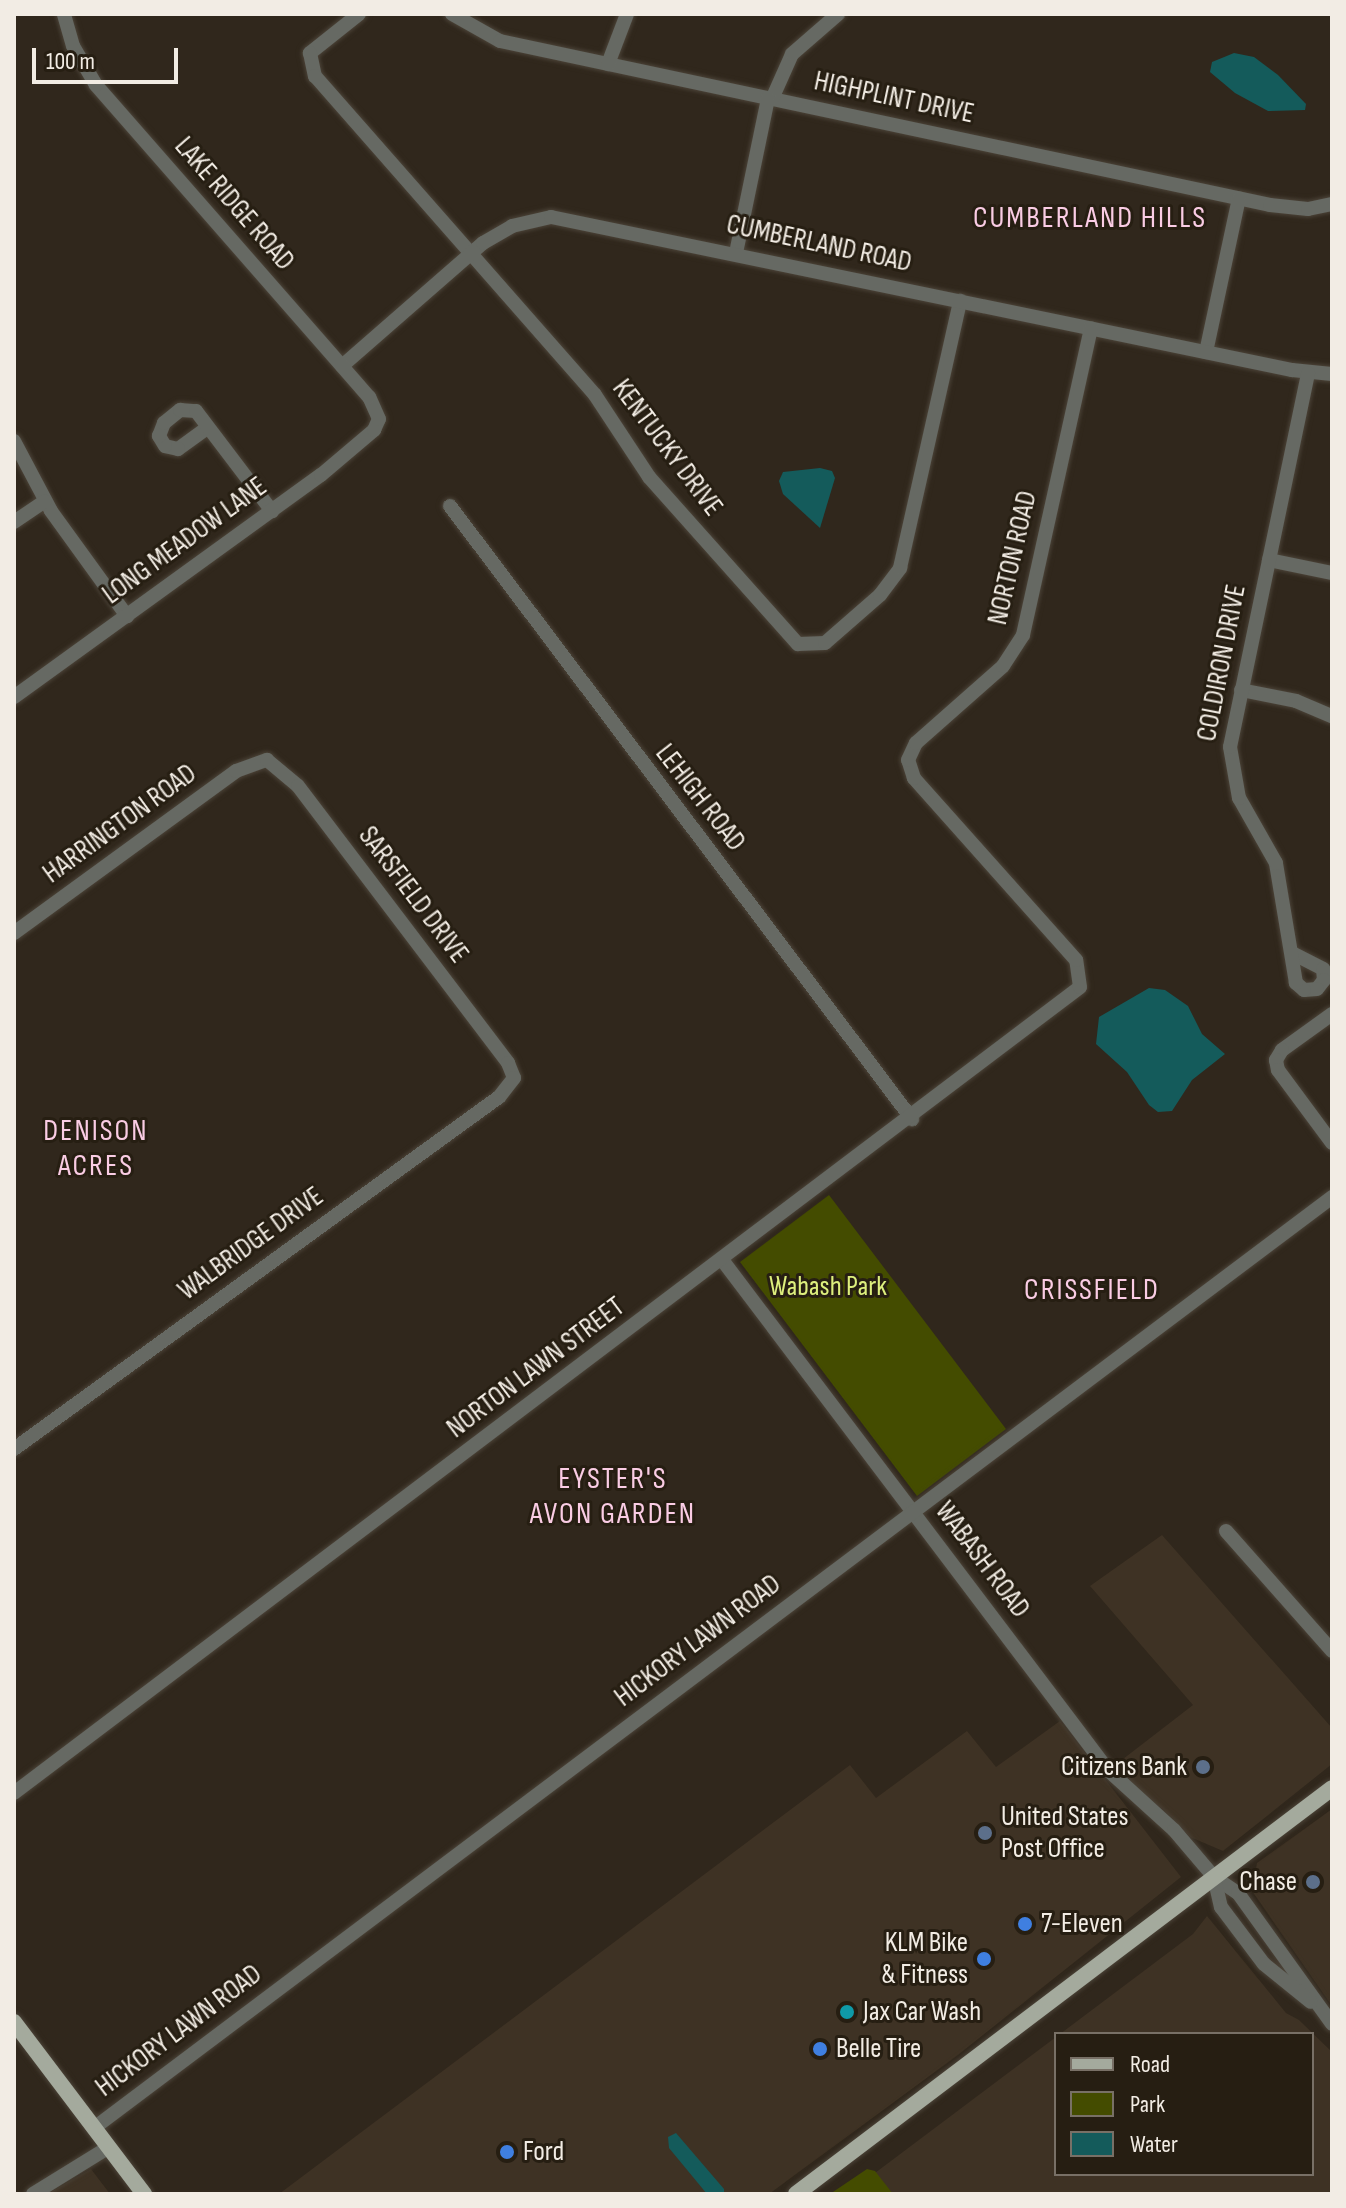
<!DOCTYPE html>
<html>
<head>
<meta charset="utf-8">
<style>
  body { margin:0 }
  #map { position:relative; width:1346px; height:2208px; overflow:hidden; background:#30271c; font-family:"Sofia Sans Condensed",sans-serif }
  div>[style] { position:absolute }
  .commercial>* { inset:0; background:#3e3224 }
  .green>* { inset:0; background:#444c00 }
  .water>* { inset:0; background:#145b5b }
  .roads { filter:drop-shadow(0 0 2px #4b4338) drop-shadow(0 0 2px #4b4338) }
  .minor>* { height:14px; margin:-7px; padding:0 7px; transform-origin:7px; border-radius:7px; background:#666963 }
  .major>* { height:16px; margin:-8px; padding:0 8px; transform-origin:8px; border-radius:8px; background:#a4aa9d }
  .dots>* { width:22px; height:22px; translate:-50% -50%; box-sizing:border-box; border:4px solid #261e12; border-radius:50% }
  span { translate:-50% -50%; white-space:nowrap; text-align:center; line-height:1.15; -webkit-text-stroke:6px #261e12; paint-order:stroke }
  .street-label { font-size:28px; color:#f2ece4 }
  .park-label { font-size:28px; color:#ddef7d }
  .poi-label { font-size:28px; color:#f2ece4 }
  .right { translate:-100% -50%; text-align:right }
  .left { translate:0 -50%; text-align:left }
  .neighbourhood-label { font-size:30px; color:#facce4; letter-spacing:2px }
  .frame { position:absolute; inset:0; border:16px solid #f2ece4; pointer-events:none }
  .legend { position:absolute; left:1054px; top:2032px; width:260px; height:144px; box-sizing:border-box; background:#261e12; border:2px solid #787066; margin:0; padding:10px 14px; list-style:none; font-size:24px; color:#f2ece4 }
  .legend li { display:flex; align-items:center; gap:16px; height:40px }
  .legend b { width:40px; border:2px solid #787066 }
  .scale { position:absolute; left:32px; top:48px; width:146px; height:36px; box-sizing:border-box; border:4px solid #f2ece4; border-top:0; padding-left:10px; font-size:24px; line-height:28px; white-space:nowrap; color:#f2ece4; -webkit-text-stroke:6px #261e12; paint-order:stroke }
</style>
</head>
<body>
<div id="map">
  <div class="commercial">
    <i style="clip-path:polygon(1162px 1535px,1332px 1728px,1332px 1764px,1223px 1851px,1190px 1837px,1163px 1809px,1135px 1792px,1114px 1766px,1193px 1705px,1090px 1586px)"></i>
    <i style="clip-path:polygon(1060px 1721px,1181px 1877px,958px 2055px,769px 2194px,279px 2194px,850px 1765px,876px 1798px,967px 1731px,996px 1767px)"></i>
    <i style="clip-path:polygon(1332px 1809px,1332px 2006px,1252px 1891px,1257px 1863px)"></i>
    <i style="clip-path:polygon(1207px 1916px,1286px 2013px,1299px 2020px,1332px 2052px,1332px 2194px,847px 2194px,1056px 2037px,1056px 2174px,1312px 2174px,1312px 2034px,1060px 2034px,1193px 1934px)"></i>
    <i style="clip-path:polygon(91px 2169px,110px 2194px,47px 2194px)"></i>
  </div>
  <div class="green">
    <i style="clip-path:polygon(829px 1195px,1006px 1429px,917px 1496px,740px 1262px)"></i>
    <i style="clip-path:polygon(867px 2169px,875px 2171px,893px 2194px,830px 2194px)"></i>
  </div>
  <div class="water">
    <i style="clip-path:polygon(1234px 53px,1254px 57px,1278px 75px,1306px 104px,1305px 110px,1268px 111px,1235px 93px,1210px 72px,1212px 62px)"></i>
    <i style="clip-path:polygon(820px 468px,832px 471px,835px 478px,820px 528px,783px 494px,779px 481px,783px 472px)"></i>
    <i style="clip-path:polygon(1149px 988px,1165px 990px,1188px 1006px,1202px 1034px,1225px 1054px,1192px 1080px,1172px 1111px,1158px 1112px,1149px 1105px,1127px 1072px,1096px 1044px,1099px 1017px)"></i>
    <i style="clip-path:polygon(676px 2133px,724px 2189px,724px 2194px,707px 2194px,669px 2148px,668px 2137px)"></i>
  </div>
  <div class="roads">
    <div class="minor">
      <i style="left:359px;top:14px;width:63px;rotate:141.5deg"></i>
      <i style="left:310px;top:53px;width:24px;rotate:78deg"></i>
      <i style="left:315px;top:76px;width:424px;rotate:48.7deg"></i>
      <i style="left:595px;top:395px;width:98px;rotate:56.6deg"></i>
      <i style="left:649px;top:477px;width:224px;rotate:48.3deg"></i>
      <i style="left:798px;top:644px;width:27px;rotate:-2deg"></i>
      <i style="left:825px;top:643px;width:73px;rotate:-41.1deg"></i>
      <i style="left:880px;top:595px;width:34px;rotate:-53deg"></i>
      <i style="left:900px;top:568px;width:274px;rotate:-77.3deg"></i>
      <i style="left:452px;top:14px;width:55px;rotate:29.4deg"></i>
      <i style="left:500px;top:41px;width:787px;rotate:12.02deg"></i>
      <i style="left:1270px;top:205px;width:38px;rotate:6deg"></i>
      <i style="left:1308px;top:209px;width:25px;rotate:-12deg"></i>
      <i style="left:608px;top:64px;width:53px;rotate:-69.2deg"></i>
      <i style="left:772px;top:99px;width:49px;rotate:-66deg"></i>
      <i style="left:792px;top:54px;width:61px;rotate:-41deg"></i>
      <i style="left:736px;top:253px;width:158px;rotate:-78.3deg"></i>
      <i style="left:1206px;top:352px;width:157px;rotate:-77.9deg"></i>
      <i style="left:342px;top:366px;width:187px;rotate:-41.1deg"></i>
      <i style="left:483px;top:243px;width:34px;rotate:-30deg"></i>
      <i style="left:512px;top:226px;width:40px;rotate:-13deg"></i>
      <i style="left:551px;top:217px;width:757px;rotate:11.67deg"></i>
      <i style="left:1292px;top:370px;width:40px;rotate:5.7deg"></i>
      <i style="left:207px;top:428px;width:36px;rotate:144deg"></i>
      <i style="left:178px;top:449px;width:13px;rotate:-167deg"></i>
      <i style="left:165px;top:446px;width:12px;rotate:-121deg"></i>
      <i style="left:159px;top:436px;width:14px;rotate:-69deg"></i>
      <i style="left:164px;top:423px;width:21px;rotate:-39deg"></i>
      <i style="left:180px;top:410px;width:16px;rotate:4deg"></i>
      <i style="left:196px;top:411px;width:126px;rotate:52.8deg"></i>
      <i style="left:14px;top:441px;width:79px;rotate:62.1deg"></i>
      <i style="left:51px;top:511px;width:130px;rotate:54.1deg"></i>
      <i style="left:450px;top:506px;width:768px;rotate:53deg"></i>
      <i style="left:14px;top:522px;width:37px;rotate:-34deg"></i>
      <i style="left:1269px;top:560px;width:64px;rotate:11.7deg"></i>
      <i style="left:1241px;top:690px;width:56px;rotate:11.3deg"></i>
      <i style="left:1296px;top:701px;width:39px;rotate:23deg"></i>
      <i style="left:14px;top:697px;width:379px;rotate:-35.9deg"></i>
      <i style="left:321px;top:475px;width:70px;rotate:-40.3deg"></i>
      <i style="left:374px;top:430px;width:12px;rotate:-66deg"></i>
      <i style="left:379px;top:419px;width:24px;rotate:-114deg"></i>
      <i style="left:369px;top:397px;width:415px;rotate:-131.2deg"></i>
      <i style="left:96px;top:85px;width:45px;rotate:-120.5deg"></i>
      <i style="left:73px;top:46px;width:33px;rotate:-106deg"></i>
      <i style="left:14px;top:933px;width:275px;rotate:-36.1deg"></i>
      <i style="left:236px;top:771px;width:33px;rotate:-20deg"></i>
      <i style="left:267px;top:760px;width:40px;rotate:40deg"></i>
      <i style="left:298px;top:786px;width:348px;rotate:52.8deg"></i>
      <i style="left:508px;top:1063px;width:16px;rotate:68deg"></i>
      <i style="left:514px;top:1078px;width:24px;rotate:128deg"></i>
      <i style="left:499px;top:1097px;width:599px;rotate:144.03deg"></i>
      <i style="left:1294px;top:954px;width:33px;rotate:27deg"></i>
      <i style="left:1323px;top:969px;width:11px;rotate:85deg"></i>
      <i style="left:1324px;top:980px;width:11px;rotate:128deg"></i>
      <i style="left:1317px;top:989px;width:13px;rotate:176deg"></i>
      <i style="left:1304px;top:990px;width:11px;rotate:-139deg"></i>
      <i style="left:1296px;top:983px;width:122px;rotate:-99.5deg"></i>
      <i style="left:1276px;top:863px;width:75px;rotate:-119.6deg"></i>
      <i style="left:1239px;top:798px;width:52px;rotate:-100deg"></i>
      <i style="left:1230px;top:747px;width:382px;rotate:-78.2deg"></i>
      <i style="left:1332px;top:1014px;width:62px;rotate:144.2deg"></i>
      <i style="left:1282px;top:1050px;width:12px;rotate:121deg"></i>
      <i style="left:1276px;top:1060px;width:10px;rotate:79deg"></i>
      <i style="left:1278px;top:1070px;width:91px;rotate:53.5deg"></i>
      <i style="left:723px;top:1261px;width:638px;rotate:52.9deg"></i>
      <i style="left:1108px;top:1770px;width:89px;rotate:42.3deg"></i>
      <i style="left:1174px;top:1830px;width:62px;rotate:49.6deg"></i>
      <i style="left:1214px;top:1877px;width:29px;rotate:34deg"></i>
      <i style="left:1238px;top:1893px;width:161px;rotate:54.3deg"></i>
      <i style="left:1226px;top:1531px;width:160px;rotate:48.5deg"></i>
      <i style="left:14px;top:1793px;width:1336px;rotate:-37.09deg"></i>
      <i style="left:1080px;top:987px;width:27px;rotate:-98deg"></i>
      <i style="left:1076px;top:960px;width:244px;rotate:-131.7deg"></i>
      <i style="left:914px;top:778px;width:19px;rotate:-108deg"></i>
      <i style="left:908px;top:760px;width:19px;rotate:-65deg"></i>
      <i style="left:916px;top:743px;width:116px;rotate:-41.5deg"></i>
      <i style="left:1003px;top:666px;width:37px;rotate:-57deg"></i>
      <i style="left:1023px;top:635px;width:314px;rotate:-77.5deg"></i>
      <i style="left:1214px;top:1877px;width:31px;rotate:77deg"></i>
      <i style="left:1221px;top:1907px;width:71px;rotate:53deg"></i>
      <i style="left:1264px;top:1964px;width:60px;rotate:39deg"></i>
      <i style="left:94px;top:2128px;width:1549px;rotate:-36.94deg"></i>
      <i style="left:33px;top:2194px;width:89px;rotate:-31.7deg"></i>
    </div>
    <div class="major">
      <i style="left:14px;top:2022px;width:216px;rotate:52.9deg"></i>
      <i style="left:796px;top:2194px;width:672px;rotate:-37.14deg"></i>
    </div>
  </div>
  <div class="dots">
    <i style="left:1203px;top:1767px;background:#5c6f8a"></i>
    <i style="left:985px;top:1833px;background:#5c6f8a"></i>
    <i style="left:1313px;top:1882px;background:#5c6f8a"></i>
    <i style="left:1025px;top:1924px;background:#3f7fe0"></i>
    <i style="left:984px;top:1959px;background:#3f7fe0"></i>
    <i style="left:847px;top:2012px;background:#0f9aa8"></i>
    <i style="left:820px;top:2049px;background:#3f7fe0"></i>
    <i style="left:507px;top:2152px;background:#3f7fe0"></i>
  </div>
  <div class="street-label">
    <span style="left:894px;top:98px;rotate:12deg">HIGHPLINT DRIVE</span>
    <span style="left:234px;top:204px;rotate:49deg">LAKE RIDGE ROAD</span>
    <span style="left:819px;top:244px;rotate:12deg">CUMBERLAND ROAD</span>
    <span style="left:667px;top:448px;rotate:53deg">KENTUCKY DRIVE</span>
    <span style="left:185px;top:541px;rotate:-36deg">LONG MEADOW LANE</span>
    <span style="left:1013px;top:558px;rotate:-77deg">NORTON ROAD</span>
    <span style="left:1222px;top:663px;rotate:-79deg">COLDIRON DRIVE</span>
    <span style="left:700px;top:798px;rotate:52deg">LEHIGH ROAD</span>
    <span style="left:120px;top:824px;rotate:-36deg">HARRINGTON ROAD</span>
    <span style="left:413px;top:895px;rotate:53deg">SARSFIELD DRIVE</span>
    <span style="left:251px;top:1244px;rotate:-36deg">WALBRIDGE DRIVE</span>
    <span style="left:536px;top:1368px;rotate:-37deg">NORTON LAWN STREET</span>
    <span style="left:982px;top:1560px;rotate:53deg">WABASH ROAD</span>
    <span style="left:698px;top:1641px;rotate:-37deg">HICKORY LAWN ROAD</span>
    <span style="left:179px;top:2031px;rotate:-37deg">HICKORY LAWN ROAD</span>
  </div>
  <div class="park-label">
    <span style="left:828px;top:1287px">Wabash Park</span>
  </div>
  <div class="poi-label">
    <span class="right" style="left:1187px;top:1767px">Citizens Bank</span>
    <span class="left" style="left:1001px;top:1833px">United States<br>Post Office</span>
    <span class="right" style="left:1297px;top:1882px">Chase</span>
    <span class="left" style="left:1041px;top:1924px">7-Eleven</span>
    <span class="right" style="left:968px;top:1959px">KLM Bike<br>&amp; Fitness</span>
    <span class="left" style="left:863px;top:2012px">Jax Car Wash</span>
    <span class="left" style="left:836px;top:2049px">Belle Tire</span>
    <span class="left" style="left:523px;top:2152px">Ford</span>
  </div>
  <div class="neighbourhood-label">
    <span style="left:1090px;top:218px">CUMBERLAND HILLS</span>
    <span style="left:96px;top:1148px">DENISON<br>ACRES</span>
    <span style="left:1092px;top:1290px">CRISSFIELD</span>
    <span style="left:613px;top:1496px">EYSTER'S<br>AVON GARDEN</span>
  </div>
  <div class="frame"></div>
  <ul class="legend">
  <li><b style="height:10px;background:#a4aa9d"></b>Road</li>
  <li><b style="height:22px;background:#444c00"></b>Park</li>
  <li><b style="height:22px;background:#145b5b"></b>Water</li>
  </ul>
  <div class="scale">100 m</div>
</div>
</body>
</html>
